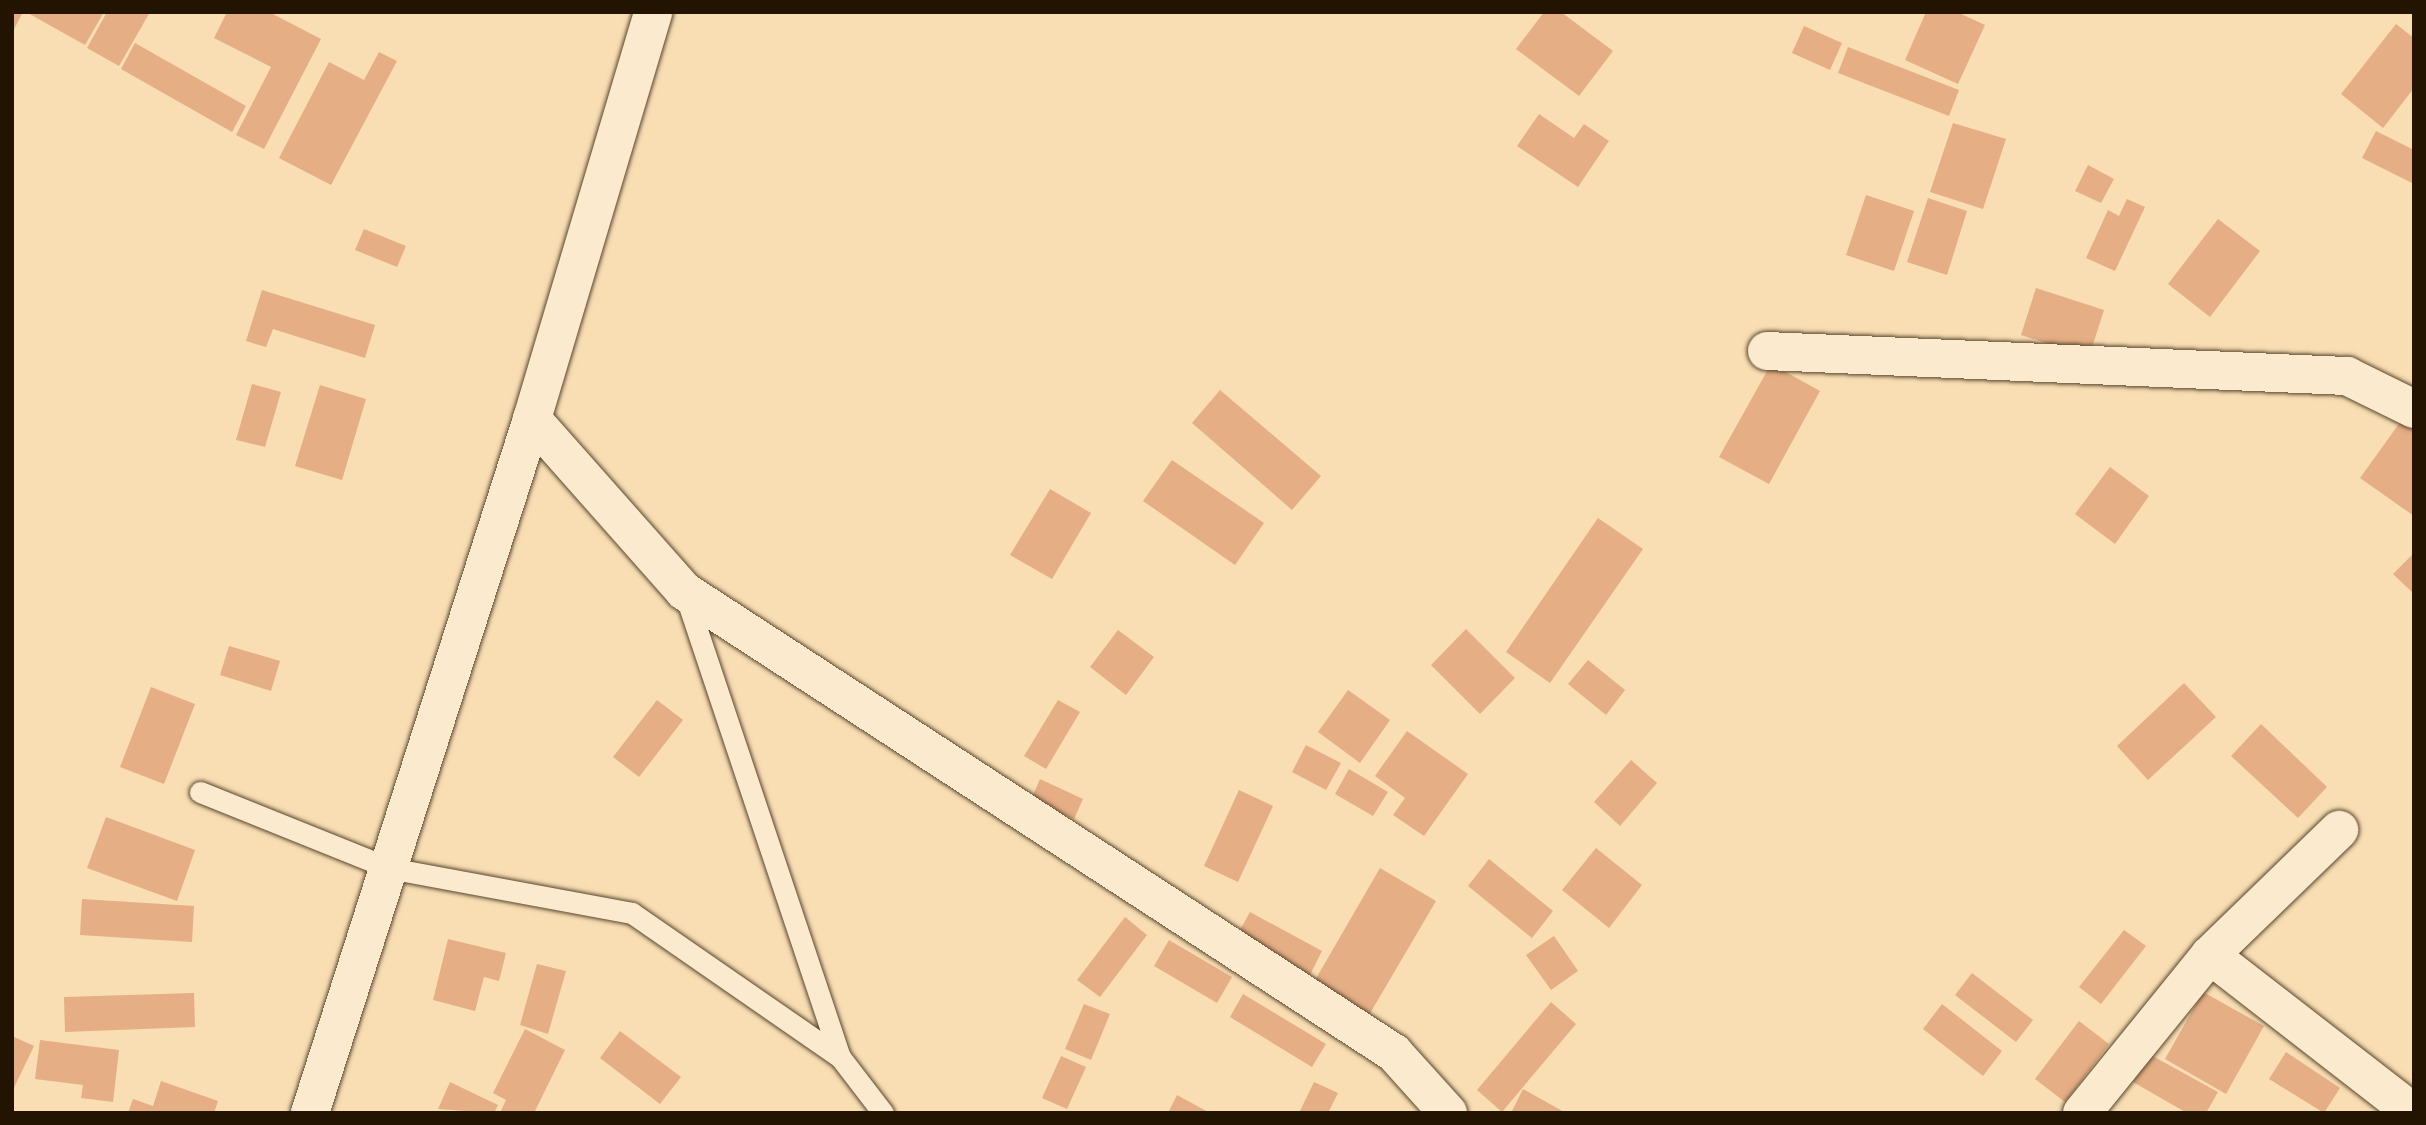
<!DOCTYPE html>
<html>
<head>
<meta charset="utf-8">
<style>
  body { margin:0 }
  #map { position:relative; width:2426px; height:1125px; overflow:hidden; background:#f9deb3; font-family:"IM FELL English",serif }
  div>[style] { position:absolute }
  .building>* { inset:0; background:#e5ae85 }
  .roads { filter:drop-shadow(0 0 2px #58462d) drop-shadow(0 0 2px #58462d) }
  .lane>* { height:21px; margin:-10.5px; padding:0 10.5px; transform-origin:10.5px; border-radius:10.5px; background:#fbeace }
  .street>* { height:38px; margin:-19px; padding:0 19px; transform-origin:19px; border-radius:19px; background:#fbeace }
  span { translate:-50% -50%; white-space:nowrap; text-align:center; line-height:1.15; -webkit-text-stroke:7px #fbeace; paint-order:stroke }
  .frame { position:absolute; inset:0; border:14px solid #221400; pointer-events:none }
</style>
</head>
<body>
<div id="map">
  <div class="building">
    <i style="clip-path:polygon(12px 12px,23px 12px,12px 33px)"></i>
    <i style="clip-path:polygon(26px 12px,104px 12px,85px 45px)"></i>
    <i style="clip-path:polygon(107px 12px,150px 12px,119px 66px,87px 48px)"></i>
    <i style="clip-path:polygon(227px 12px,269px 12px,321px 39px,264px 149px,236px 135px,271px 67px,214px 38px)"></i>
    <i style="clip-path:polygon(1544px 12px,1561px 12px,1613px 51px,1579px 96px,1516px 49px)"></i>
    <i style="clip-path:polygon(1926px 12px,1957px 12px,1985px 25px,1958px 84px,1905px 60px)"></i>
    <i style="clip-path:polygon(2396px 24px,2414px 38px,2414px 88px,2383px 128px,2341px 94px)"></i>
    <i style="clip-path:polygon(1804px 26px,1842px 43px,1830px 70px,1792px 53px)"></i>
    <i style="clip-path:polygon(135px 43px,246px 106px,232px 132px,121px 69px)"></i>
    <i style="clip-path:polygon(1848px 47px,1959px 90px,1949px 116px,1838px 73px)"></i>
    <i style="clip-path:polygon(379px 52px,397px 61px,331px 185px,279px 158px,329px 62px,364px 80px)"></i>
    <i style="clip-path:polygon(1539px 114px,1574px 138px,1584px 124px,1609px 141px,1578px 187px,1517px 146px)"></i>
    <i style="clip-path:polygon(1953px 123px,2006px 139px,1983px 209px,1930px 192px)"></i>
    <i style="clip-path:polygon(2376px 131px,2414px 150px,2414px 184px,2362px 158px)"></i>
    <i style="clip-path:polygon(2088px 165px,2114px 179px,2101px 203px,2075px 191px)"></i>
    <i style="clip-path:polygon(1866px 195px,1914px 211px,1894px 271px,1846px 255px)"></i>
    <i style="clip-path:polygon(1928px 198px,1967px 211px,1947px 275px,1907px 262px)"></i>
    <i style="clip-path:polygon(2127px 199px,2145px 207px,2115px 271px,2086px 258px,2108px 210px,2119px 216px)"></i>
    <i style="clip-path:polygon(2218px 219px,2260px 251px,2210px 317px,2168px 284px)"></i>
    <i style="clip-path:polygon(364px 229px,406px 246px,397px 267px,355px 250px)"></i>
    <i style="clip-path:polygon(2036px 288px,2104px 310px,2089px 357px,2021px 335px)"></i>
    <i style="clip-path:polygon(262px 290px,375px 325px,365px 358px,273px 329px,266px 347px,246px 341px)"></i>
    <i style="clip-path:polygon(1771px 364px,1820px 391px,1769px 484px,1719px 457px)"></i>
    <i style="clip-path:polygon(252px 384px,281px 392px,265px 447px,236px 440px)"></i>
    <i style="clip-path:polygon(320px 385px,366px 399px,342px 480px,295px 466px)"></i>
    <i style="clip-path:polygon(1220px 390px,1321px 476px,1292px 510px,1192px 423px)"></i>
    <i style="clip-path:polygon(2401px 421px,2414px 430px,2414px 516px,2360px 478px)"></i>
    <i style="clip-path:polygon(1172px 460px,1264px 523px,1235px 565px,1143px 501px)"></i>
    <i style="clip-path:polygon(2110px 467px,2149px 496px,2115px 544px,2075px 514px)"></i>
    <i style="clip-path:polygon(1050px 489px,1091px 513px,1052px 579px,1010px 555px)"></i>
    <i style="clip-path:polygon(1598px 518px,1643px 549px,1550px 683px,1506px 652px)"></i>
    <i style="clip-path:polygon(2414px 553px,2414px 594px,2393px 574px)"></i>
    <i style="clip-path:polygon(1466px 629px,1515px 678px,1480px 714px,1431px 665px)"></i>
    <i style="clip-path:polygon(1118px 630px,1154px 657px,1126px 695px,1090px 667px)"></i>
    <i style="clip-path:polygon(229px 646px,280px 661px,271px 691px,220px 675px)"></i>
    <i style="clip-path:polygon(1588px 660px,1625px 690px,1606px 715px,1568px 684px)"></i>
    <i style="clip-path:polygon(2184px 683px,2216px 717px,2148px 780px,2117px 746px)"></i>
    <i style="clip-path:polygon(151px 687px,195px 704px,164px 784px,120px 767px)"></i>
    <i style="clip-path:polygon(1348px 690px,1390px 720px,1360px 763px,1318px 732px)"></i>
    <i style="clip-path:polygon(657px 700px,683px 720px,639px 777px,613px 757px)"></i>
    <i style="clip-path:polygon(1058px 700px,1080px 712px,1046px 769px,1024px 756px)"></i>
    <i style="clip-path:polygon(2261px 724px,2327px 787px,2298px 818px,2231px 756px)"></i>
    <i style="clip-path:polygon(1407px 731px,1468px 774px,1424px 836px,1393px 815px,1405px 798px,1375px 776px)"></i>
    <i style="clip-path:polygon(1306px 745px,1341px 763px,1326px 790px,1292px 772px)"></i>
    <i style="clip-path:polygon(1631px 760px,1657px 783px,1620px 826px,1594px 802px)"></i>
    <i style="clip-path:polygon(1349px 769px,1388px 792px,1373px 816px,1335px 794px)"></i>
    <i style="clip-path:polygon(1040px 779px,1083px 799px,1074px 819px,1031px 800px)"></i>
    <i style="clip-path:polygon(1239px 790px,1273px 806px,1238px 882px,1204px 866px)"></i>
    <i style="clip-path:polygon(106px 817px,195px 850px,177px 901px,87px 868px)"></i>
    <i style="clip-path:polygon(1596px 848px,1642px 885px,1609px 928px,1562px 890px)"></i>
    <i style="clip-path:polygon(1489px 859px,1553px 911px,1532px 938px,1468px 886px)"></i>
    <i style="clip-path:polygon(1380px 868px,1436px 901px,1369px 1015px,1314px 982px)"></i>
    <i style="clip-path:polygon(82px 899px,194px 906px,192px 942px,80px 935px)"></i>
    <i style="clip-path:polygon(1250px 912px,1322px 951px,1308px 979px,1235px 939px)"></i>
    <i style="clip-path:polygon(1125px 917px,1147px 935px,1100px 997px,1077px 980px)"></i>
    <i style="clip-path:polygon(2124px 930px,2146px 946px,2101px 1004px,2079px 987px)"></i>
    <i style="clip-path:polygon(1554px 936px,1578px 971px,1551px 990px,1526px 955px)"></i>
    <i style="clip-path:polygon(448px 939px,506px 953px,499px 981px,484px 977px,475px 1011px,433px 1000px)"></i>
    <i style="clip-path:polygon(1169px 940px,1232px 977px,1217px 1003px,1154px 966px)"></i>
    <i style="clip-path:polygon(537px 964px,566px 971px,548px 1034px,520px 1025px)"></i>
    <i style="clip-path:polygon(1972px 973px,2033px 1020px,2016px 1042px,1955px 995px)"></i>
    <i style="clip-path:polygon(2203px 992px,2264px 1026px,2226px 1094px,2165px 1059px)"></i>
    <i style="clip-path:polygon(194px 993px,195px 1027px,65px 1032px,64px 997px)"></i>
    <i style="clip-path:polygon(1243px 994px,1326px 1044px,1312px 1067px,1230px 1017px)"></i>
    <i style="clip-path:polygon(1551px 1002px,1576px 1024px,1502px 1112px,1477px 1090px)"></i>
    <i style="clip-path:polygon(1084px 1004px,1110px 1014px,1091px 1060px,1065px 1049px)"></i>
    <i style="clip-path:polygon(1942px 1004px,2002px 1051px,1983px 1076px,1923px 1029px)"></i>
    <i style="clip-path:polygon(2079px 1021px,2109px 1044px,2065px 1102px,2035px 1079px)"></i>
    <i style="clip-path:polygon(525px 1029px,565px 1050px,534px 1113px,500px 1113px,506px 1100px,493px 1093px)"></i>
    <i style="clip-path:polygon(620px 1031px,681px 1077px,660px 1104px,600px 1058px)"></i>
    <i style="clip-path:polygon(12px 1036px,34px 1046px,12px 1092px)"></i>
    <i style="clip-path:polygon(40px 1040px,119px 1050px,113px 1102px,81px 1098px,83px 1085px,35px 1079px)"></i>
    <i style="clip-path:polygon(2286px 1052px,2340px 1088px,2324px 1113px,2269px 1079px)"></i>
    <i style="clip-path:polygon(2149px 1054px,2218px 1092px,2206px 1113px,2187px 1113px,2133px 1082px)"></i>
    <i style="clip-path:polygon(1061px 1056px,1086px 1067px,1067px 1109px,1042px 1098px)"></i>
    <i style="clip-path:polygon(161px 1081px,218px 1101px,214px 1113px,128px 1113px,133px 1099px,153px 1106px)"></i>
    <i style="clip-path:polygon(450px 1082px,498px 1105px,494px 1113px,438px 1109px)"></i>
    <i style="clip-path:polygon(1314px 1082px,1338px 1093px,1328px 1113px,1299px 1113px)"></i>
    <i style="clip-path:polygon(1523px 1089px,1566px 1113px,1511px 1113px)"></i>
    <i style="clip-path:polygon(1177px 1095px,1210px 1113px,1168px 1113px)"></i>
  </div>
  <div class="roads">
    <div class="lane">
      <i style="left:685px;top:594px;width:488px;rotate:71.5deg"></i>
      <i style="left:200px;top:792px;width:204px;rotate:21.9deg"></i>
      <i style="left:389px;top:868px;width:247px;rotate:10.5deg"></i>
      <i style="left:632px;top:913px;width:253px;rotate:34.7deg"></i>
      <i style="left:840px;top:1057px;width:71px;rotate:52.5deg"></i>
    </div>
    <div class="street">
      <i style="left:1767px;top:351px;width:581px;rotate:2.47deg"></i>
      <i style="left:2347px;top:376px;width:75px;rotate:26.2deg"></i>
      <i style="left:532px;top:419px;width:230px;rotate:48.5deg"></i>
      <i style="left:684px;top:591px;width:847px;rotate:33.05deg"></i>
      <i style="left:1394px;top:1053px;width:81px;rotate:48deg"></i>
      <i style="left:2210px;top:955px;width:258px;rotate:37.8deg"></i>
      <i style="left:310px;top:1113px;width:729px;rotate:-72.26deg"></i>
      <i style="left:532px;top:419px;width:425px;rotate:-73.4deg"></i>
      <i style="left:2082px;top:1113px;width:203px;rotate:-51deg"></i>
      <i style="left:2210px;top:955px;width:180px;rotate:-44.1deg"></i>
    </div>
  </div>
  <div class="frame"></div>
</div>
</body>
</html>
